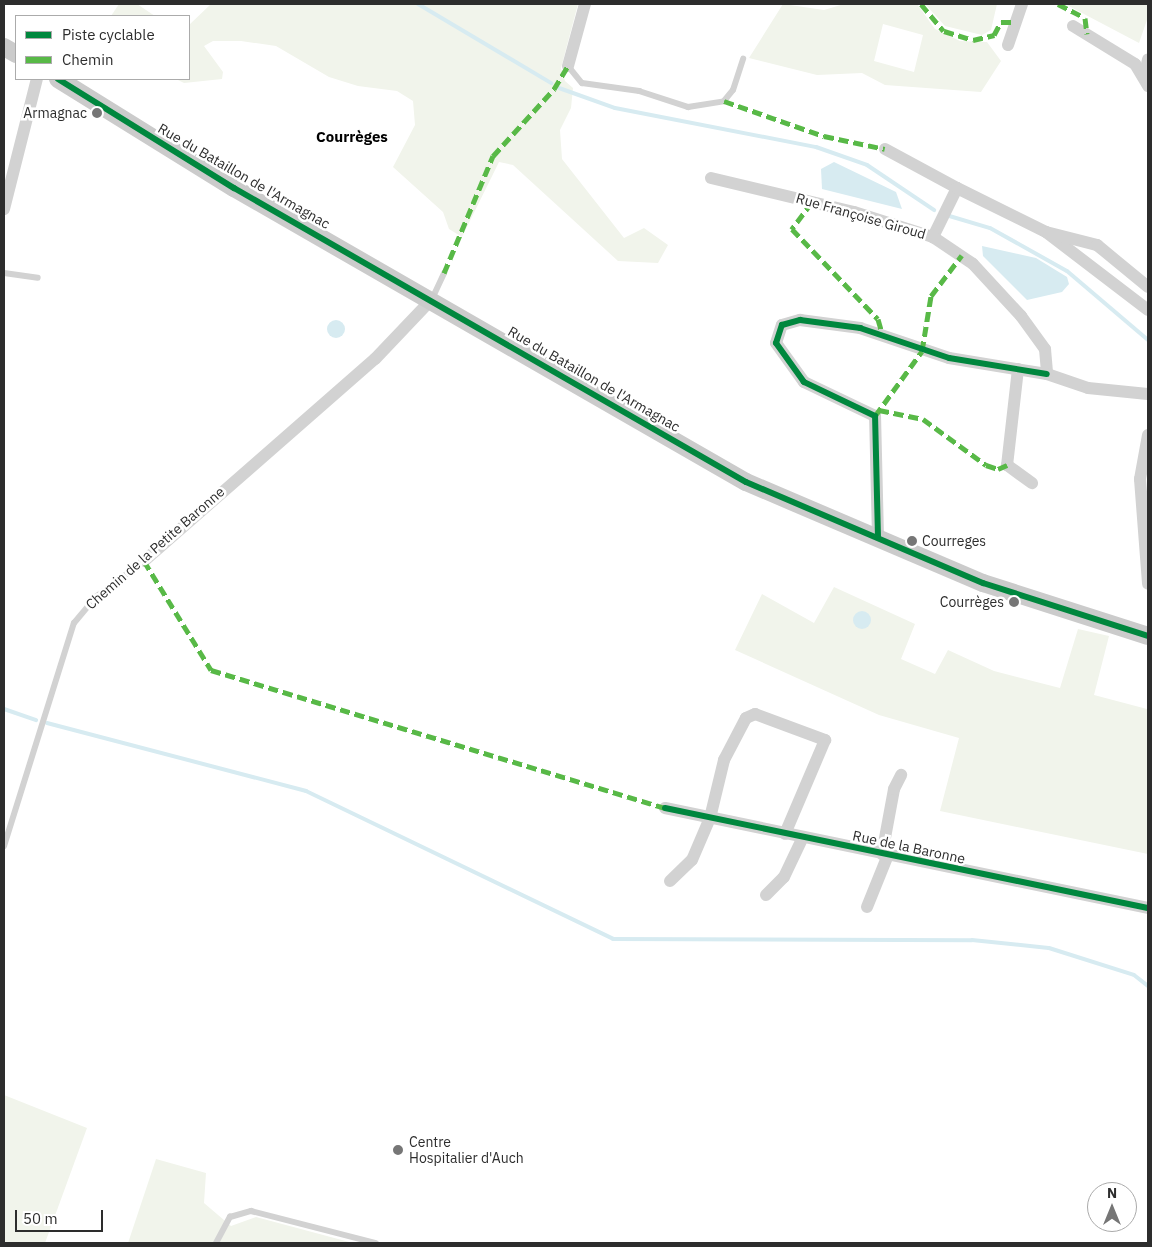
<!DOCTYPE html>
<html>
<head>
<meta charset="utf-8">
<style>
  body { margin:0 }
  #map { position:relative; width:1152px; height:1247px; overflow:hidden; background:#fff; font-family:"IBM Plex Sans",sans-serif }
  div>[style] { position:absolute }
  .green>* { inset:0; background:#f1f4eb }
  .water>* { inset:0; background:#d7ebf1 }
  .round { border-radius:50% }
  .stream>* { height:4px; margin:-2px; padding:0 2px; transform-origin:2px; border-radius:2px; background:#d7ebf1 }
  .lane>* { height:6px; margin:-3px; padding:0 3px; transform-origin:3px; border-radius:3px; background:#d2d2d2 }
  .street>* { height:12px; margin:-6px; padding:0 6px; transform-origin:6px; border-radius:6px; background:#d2d2d2 }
  .secondary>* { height:18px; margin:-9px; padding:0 9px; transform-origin:9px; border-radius:9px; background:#cbcbcb }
  .quiet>* { height:5px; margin-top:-2.5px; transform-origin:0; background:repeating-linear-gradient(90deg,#58b947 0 10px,transparent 0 15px) }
  .cycleway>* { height:6px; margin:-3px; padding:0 3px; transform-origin:3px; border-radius:3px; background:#00873e }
  .dots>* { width:14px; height:14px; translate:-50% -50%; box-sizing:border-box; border:2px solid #fff; border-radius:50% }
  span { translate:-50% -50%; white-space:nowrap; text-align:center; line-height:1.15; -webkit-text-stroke:5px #fff; paint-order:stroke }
  .poi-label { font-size:14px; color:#2d2d2d }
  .right { translate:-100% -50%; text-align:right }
  .left { translate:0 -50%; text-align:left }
  .street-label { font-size:14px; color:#2d2d2d }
  .neighbourhood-label { font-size:15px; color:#000; font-weight:700 }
  .frame { position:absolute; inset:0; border:5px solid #2d2d2d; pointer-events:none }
  .legend { position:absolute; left:15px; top:15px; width:175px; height:65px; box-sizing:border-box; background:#fff; border:1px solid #ababab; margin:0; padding:6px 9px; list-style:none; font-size:15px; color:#2d2d2d }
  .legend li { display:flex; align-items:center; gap:10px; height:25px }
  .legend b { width:25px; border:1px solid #ababab }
  .north { position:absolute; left:1087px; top:1182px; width:50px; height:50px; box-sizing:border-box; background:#fff; border:1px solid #ababab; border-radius:50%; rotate:0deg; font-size:14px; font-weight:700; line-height:20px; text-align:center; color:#2d2d2d }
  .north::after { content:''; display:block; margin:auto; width:18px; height:22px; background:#767676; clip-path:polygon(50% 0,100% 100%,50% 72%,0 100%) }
  .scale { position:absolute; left:15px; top:1210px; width:88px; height:22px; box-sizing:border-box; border:2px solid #2d2d2d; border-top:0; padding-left:6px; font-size:15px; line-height:18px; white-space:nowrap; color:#2d2d2d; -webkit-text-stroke:4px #fff; paint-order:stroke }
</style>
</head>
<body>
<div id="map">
  <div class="green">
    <i style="clip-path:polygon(119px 4px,137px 4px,155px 16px,111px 16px)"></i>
    <i style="clip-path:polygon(211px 4px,578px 4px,561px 68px,565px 81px,573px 88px,571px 108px,560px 130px,562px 159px,624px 238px,644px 228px,668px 245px,658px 263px,618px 261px,513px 165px,499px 162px,462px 237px,449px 229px,443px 212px,393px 167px,415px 125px,413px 101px,397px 91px,358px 86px,329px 77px,276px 46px,241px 41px,213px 41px,204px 46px,223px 72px,222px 79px,184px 83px,176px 79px,189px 79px,189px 25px)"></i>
    <i style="clip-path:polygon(evenodd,783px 4px,824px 10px,844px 4px,917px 4px,935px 29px,960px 41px,987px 42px,1001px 61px,981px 92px,885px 85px,862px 73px,817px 75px,749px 58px,783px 4px,883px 24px,923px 35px,914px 72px,874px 61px,883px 24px)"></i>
    <i style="clip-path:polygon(925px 4px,997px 4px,991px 30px,982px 35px,945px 26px)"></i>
    <i style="clip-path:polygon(1065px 4px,1148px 4px,1148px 17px,1139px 43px)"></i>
    <i style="clip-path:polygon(834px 587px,915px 624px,901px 659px,935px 674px,948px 650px,994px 671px,1060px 688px,1078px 629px,1109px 636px,1094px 695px,1147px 709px,1148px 706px,1148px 854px,940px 811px,959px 738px,879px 715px,735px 650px,762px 594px,814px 623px)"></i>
    <i style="clip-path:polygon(4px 1095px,87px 1128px,45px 1243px,4px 1243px)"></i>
    <i style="clip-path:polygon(156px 1159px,206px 1173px,204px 1203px,231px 1226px,256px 1217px,353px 1243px,128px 1243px)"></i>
  </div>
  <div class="water">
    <i style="clip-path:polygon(834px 162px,896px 192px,902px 209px,822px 189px,821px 169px)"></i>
    <i style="clip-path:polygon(982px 246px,1036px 258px,1067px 277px,1069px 284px,1062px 292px,1027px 300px,983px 256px)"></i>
    <i class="round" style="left:327px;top:320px;width:18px;height:18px"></i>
    <i class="round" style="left:853px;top:611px;width:18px;height:18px"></i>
  </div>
  <div class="stream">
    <i style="left:418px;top:4px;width:155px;rotate:30.7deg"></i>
    <i style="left:559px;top:88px;width:59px;rotate:19.7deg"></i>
    <i style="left:615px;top:108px;width:205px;rotate:11deg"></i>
    <i style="left:816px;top:147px;width:54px;rotate:19.4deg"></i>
    <i style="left:867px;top:165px;width:81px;rotate:33.9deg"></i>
    <i style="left:946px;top:215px;width:46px;rotate:16.5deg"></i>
    <i style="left:990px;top:228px;width:88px;rotate:29.2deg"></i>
    <i style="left:1067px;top:271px;width:106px;rotate:40.4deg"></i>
    <i style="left:4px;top:709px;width:34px;rotate:19deg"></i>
    <i style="left:47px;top:723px;width:268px;rotate:14.7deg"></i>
    <i style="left:306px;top:791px;width:341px;rotate:25.7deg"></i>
    <i style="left:613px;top:939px;width:359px;rotate:0.2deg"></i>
    <i style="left:972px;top:940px;width:77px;rotate:5.9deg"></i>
    <i style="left:1049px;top:948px;width:89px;rotate:17.6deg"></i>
    <i style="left:1134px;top:975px;width:18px;rotate:38deg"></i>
  </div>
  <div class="lane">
    <i style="left:568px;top:66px;width:22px;rotate:51deg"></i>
    <i style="left:582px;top:83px;width:58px;rotate:8deg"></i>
    <i style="left:639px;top:91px;width:52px;rotate:18.1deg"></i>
    <i style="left:688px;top:107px;width:36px;rotate:-9deg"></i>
    <i style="left:724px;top:101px;width:14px;rotate:-51deg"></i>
    <i style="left:733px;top:90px;width:33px;rotate:-72deg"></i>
    <i style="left:4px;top:273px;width:34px;rotate:8deg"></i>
    <i style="left:432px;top:299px;width:29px;rotate:-65deg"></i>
    <i style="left:4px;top:846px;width:234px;rotate:-72.6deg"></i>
    <i style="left:74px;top:623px;width:35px;rotate:-50deg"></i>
    <i style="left:97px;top:596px;width:59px;rotate:-36.7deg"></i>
    <i style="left:216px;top:1243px;width:30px;rotate:-62deg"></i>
    <i style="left:230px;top:1217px;width:22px;rotate:-16deg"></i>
    <i style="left:251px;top:1211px;width:129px;rotate:14.4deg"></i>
  </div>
  <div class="street">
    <i style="left:1073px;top:26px;width:73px;rotate:31.5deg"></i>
    <i style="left:1135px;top:64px;width:26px;rotate:59deg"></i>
    <i style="left:1008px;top:45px;width:43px;rotate:-71.1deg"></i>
    <i style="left:568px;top:66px;width:64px;rotate:-74.7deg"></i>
    <i style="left:1144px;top:77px;width:18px;rotate:-77deg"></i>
    <i style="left:885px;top:149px;width:82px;rotate:28.4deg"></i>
    <i style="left:957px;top:188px;width:55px;rotate:116.1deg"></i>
    <i style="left:711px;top:178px;width:147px;rotate:13.4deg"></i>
    <i style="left:854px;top:212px;width:83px;rotate:17.6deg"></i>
    <i style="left:933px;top:237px;width:48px;rotate:34deg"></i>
    <i style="left:973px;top:264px;width:71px;rotate:47.3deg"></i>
    <i style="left:1021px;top:316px;width:41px;rotate:54deg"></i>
    <i style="left:1045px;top:349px;width:25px;rotate:85deg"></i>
    <i style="left:1047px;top:374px;width:43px;rotate:18.9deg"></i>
    <i style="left:1088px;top:388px;width:60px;rotate:5.7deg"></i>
    <i style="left:957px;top:188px;width:99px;rotate:26.3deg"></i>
    <i style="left:1046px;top:232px;width:128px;rotate:37.4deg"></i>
    <i style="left:4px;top:209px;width:134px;rotate:-75.8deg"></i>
    <i style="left:1046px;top:232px;width:53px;rotate:14.3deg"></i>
    <i style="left:1097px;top:245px;width:66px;rotate:39.5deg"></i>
    <i style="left:1018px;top:369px;width:97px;rotate:96.5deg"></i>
    <i style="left:1007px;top:465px;width:31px;rotate:36deg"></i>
    <i style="left:1148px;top:435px;width:45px;rotate:100.3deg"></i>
    <i style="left:1140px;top:479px;width:105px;rotate:85.6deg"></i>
    <i style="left:878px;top:537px;width:121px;rotate:-91.4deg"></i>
    <i style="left:875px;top:416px;width:79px;rotate:-154.4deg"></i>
    <i style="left:804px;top:382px;width:48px;rotate:-125.7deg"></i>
    <i style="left:776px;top:343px;width:19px;rotate:-72deg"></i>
    <i style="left:782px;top:325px;width:19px;rotate:-16deg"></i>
    <i style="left:800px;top:320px;width:61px;rotate:7.6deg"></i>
    <i style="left:860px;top:328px;width:94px;rotate:18.6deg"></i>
    <i style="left:949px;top:358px;width:99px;rotate:9.3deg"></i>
    <i style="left:144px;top:561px;width:307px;rotate:-41.2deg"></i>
    <i style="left:375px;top:359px;width:83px;rotate:-46.5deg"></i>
    <i style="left:665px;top:808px;width:493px;rotate:11.7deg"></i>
    <i style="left:882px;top:854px;width:66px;rotate:-79.5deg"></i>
    <i style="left:894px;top:789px;width:16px;rotate:-63deg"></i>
    <i style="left:670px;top:881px;width:30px;rotate:-44deg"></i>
    <i style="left:692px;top:860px;width:46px;rotate:-66.8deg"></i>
    <i style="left:710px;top:818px;width:60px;rotate:-76.4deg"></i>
    <i style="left:724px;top:760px;width:47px;rotate:-62.4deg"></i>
    <i style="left:746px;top:718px;width:10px;rotate:-24deg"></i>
    <i style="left:755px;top:714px;width:75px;rotate:20.4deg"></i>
    <i style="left:825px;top:740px;width:102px;rotate:113.1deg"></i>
    <i style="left:766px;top:895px;width:25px;rotate:-45deg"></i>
    <i style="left:784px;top:877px;width:44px;rotate:-64.6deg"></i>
    <i style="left:867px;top:907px;width:56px;rotate:-68deg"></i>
  </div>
  <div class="secondary">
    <i style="left:4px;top:47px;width:14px;rotate:30deg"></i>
    <i style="left:58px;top:79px;width:207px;rotate:31.8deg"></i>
    <i style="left:234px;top:188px;width:590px;rotate:29.87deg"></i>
    <i style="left:746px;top:482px;width:258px;rotate:23.1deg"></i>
    <i style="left:983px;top:583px;width:173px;rotate:17.8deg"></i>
  </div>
  <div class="quiet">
    <i style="left:921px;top:4px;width:35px;rotate:50deg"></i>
    <i style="left:944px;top:31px;width:30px;rotate:17deg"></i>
    <i style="left:973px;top:40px;width:22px;rotate:-13deg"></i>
    <i style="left:994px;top:35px;width:15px;rotate:-62deg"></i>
    <i style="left:1001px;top:22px;width:15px"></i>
    <i style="left:1058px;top:4px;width:30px;rotate:27deg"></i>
    <i style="left:1085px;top:18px;width:16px;rotate:83deg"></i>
    <i style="left:724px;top:101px;width:106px;rotate:19.3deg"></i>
    <i style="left:824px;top:136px;width:62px;rotate:12deg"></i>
    <i style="left:812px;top:202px;width:34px;rotate:127deg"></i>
    <i style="left:792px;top:229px;width:124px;rotate:46.3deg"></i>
    <i style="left:878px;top:319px;width:15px;rotate:74deg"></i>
    <i style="left:444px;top:273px;width:127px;rotate:-67.3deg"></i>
    <i style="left:493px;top:156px;width:91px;rotate:-47.7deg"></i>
    <i style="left:554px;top:89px;width:27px;rotate:-59deg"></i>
    <i style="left:879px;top:410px;width:45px;rotate:11.6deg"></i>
    <i style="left:923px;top:419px;width:78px;rotate:36.1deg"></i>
    <i style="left:986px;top:465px;width:13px;rotate:18deg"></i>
    <i style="left:998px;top:469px;width:10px;rotate:-24deg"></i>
    <i style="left:875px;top:416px;width:80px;rotate:-54.1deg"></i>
    <i style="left:922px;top:351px;width:56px;rotate:-80.7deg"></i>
    <i style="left:931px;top:296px;width:51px;rotate:-52.9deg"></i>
    <i style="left:144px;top:561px;width:128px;rotate:58.4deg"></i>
    <i style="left:211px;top:670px;width:475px;rotate:16.9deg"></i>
  </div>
  <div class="cycleway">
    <i style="left:58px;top:79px;width:207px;rotate:31.8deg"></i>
    <i style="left:234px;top:188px;width:590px;rotate:29.87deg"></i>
    <i style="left:746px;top:482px;width:258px;rotate:23.1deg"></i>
    <i style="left:983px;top:583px;width:173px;rotate:17.8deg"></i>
    <i style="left:878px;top:537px;width:121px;rotate:-91.4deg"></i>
    <i style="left:875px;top:416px;width:79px;rotate:-154.4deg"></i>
    <i style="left:804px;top:382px;width:48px;rotate:-125.7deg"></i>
    <i style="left:776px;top:343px;width:19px;rotate:-72deg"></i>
    <i style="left:782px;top:325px;width:19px;rotate:-16deg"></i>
    <i style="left:800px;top:320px;width:61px;rotate:7.6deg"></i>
    <i style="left:860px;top:328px;width:94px;rotate:18.6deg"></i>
    <i style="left:949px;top:358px;width:99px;rotate:9.3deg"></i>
    <i style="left:665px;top:808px;width:493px;rotate:11.7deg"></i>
  </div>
  <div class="dots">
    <i style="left:97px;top:113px;background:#767676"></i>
    <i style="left:912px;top:541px;background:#767676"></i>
    <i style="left:1014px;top:602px;background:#767676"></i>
    <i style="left:398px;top:1150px;background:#767676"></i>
  </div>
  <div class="poi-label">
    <span class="right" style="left:87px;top:113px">Armagnac</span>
    <span class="left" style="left:922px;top:541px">Courreges</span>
    <span class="right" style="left:1004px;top:602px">Courrèges</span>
    <span class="left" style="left:409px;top:1150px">Centre<br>Hospitalier d'Auch</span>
  </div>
  <div class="street-label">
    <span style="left:244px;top:176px;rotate:30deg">Rue du Bataillon de l'Armagnac</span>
    <span style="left:861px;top:216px;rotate:16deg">Rue Françoise Giroud</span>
    <span style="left:594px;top:379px;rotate:30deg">Rue du Bataillon de l'Armagnac</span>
    <span style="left:155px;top:548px;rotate:-41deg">Chemin de la Petite Baronne</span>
    <span style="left:909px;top:847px;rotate:12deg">Rue de la Baronne</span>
  </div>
  <div class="neighbourhood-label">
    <span style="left:352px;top:137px">Courrèges</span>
  </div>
  <div class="frame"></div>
  <ul class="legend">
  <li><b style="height:6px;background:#00873e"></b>Piste cyclable</li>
  <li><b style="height:6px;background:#58b947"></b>Chemin</li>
  </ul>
  <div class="north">N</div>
  <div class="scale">50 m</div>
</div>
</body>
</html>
